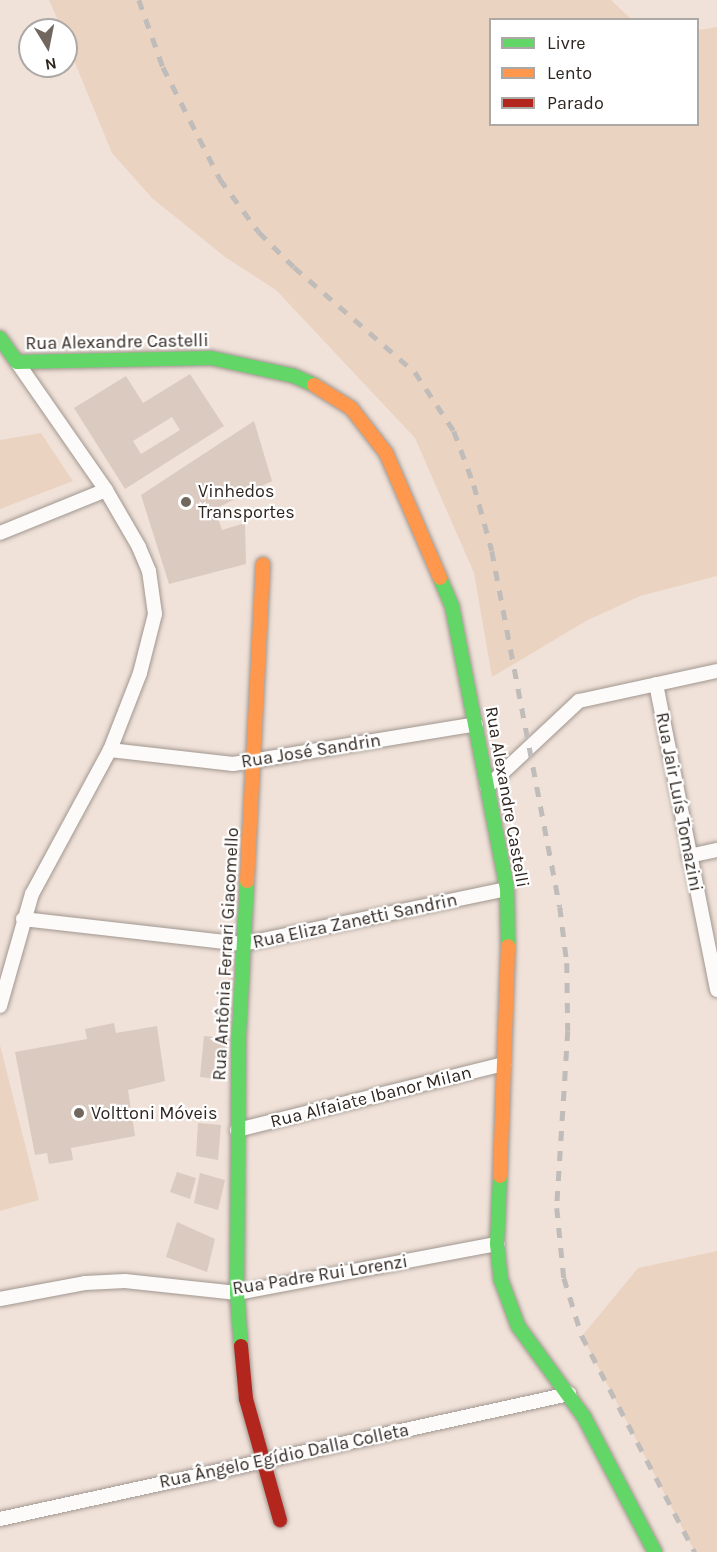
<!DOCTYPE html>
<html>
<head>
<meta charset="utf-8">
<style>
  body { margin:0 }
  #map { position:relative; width:717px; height:1552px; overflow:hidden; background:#f0e2d9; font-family:Karla,sans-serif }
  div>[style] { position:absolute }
  .green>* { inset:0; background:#ebd3c2 }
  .building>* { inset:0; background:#dacac0 }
  .roads { filter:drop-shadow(0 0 2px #a19790) drop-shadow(0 0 2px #a19790) }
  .street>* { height:14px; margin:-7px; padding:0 7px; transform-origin:7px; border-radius:7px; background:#fdfbf9 }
  .fast>* { height:14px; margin:-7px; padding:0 7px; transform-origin:7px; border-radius:7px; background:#63d668 }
  .slow>* { height:14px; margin:-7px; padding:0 7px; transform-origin:7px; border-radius:7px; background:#ff974d }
  .jam>* { height:14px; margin:-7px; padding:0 7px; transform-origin:7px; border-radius:7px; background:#b3261e }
  .rail>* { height:4.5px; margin-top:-2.25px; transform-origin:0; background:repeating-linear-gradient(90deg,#bfbcba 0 10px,transparent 0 20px) }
  .dots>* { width:16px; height:16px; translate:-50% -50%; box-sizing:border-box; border:3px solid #fff; border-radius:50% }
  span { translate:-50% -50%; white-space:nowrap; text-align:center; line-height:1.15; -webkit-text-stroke:4.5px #fff; paint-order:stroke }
  .street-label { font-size:18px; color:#2e251e }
  .poi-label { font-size:18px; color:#2e251e }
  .left { translate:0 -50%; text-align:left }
  .legend { position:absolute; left:489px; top:18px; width:210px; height:108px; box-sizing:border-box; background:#fff; border:2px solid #aba8a5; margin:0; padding:8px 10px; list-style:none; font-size:18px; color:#2e251e }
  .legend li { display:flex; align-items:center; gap:12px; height:30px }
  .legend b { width:30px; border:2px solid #aba8a5 }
  .north { position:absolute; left:18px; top:18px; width:60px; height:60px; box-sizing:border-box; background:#fff; border:2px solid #aba8a5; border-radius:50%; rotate:170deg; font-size:16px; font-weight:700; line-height:24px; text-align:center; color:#2e251e }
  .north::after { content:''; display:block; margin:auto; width:21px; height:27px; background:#72675f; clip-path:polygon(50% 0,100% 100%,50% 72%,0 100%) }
</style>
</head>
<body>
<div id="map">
  <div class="green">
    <i style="clip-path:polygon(49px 0,611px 0,631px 19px,490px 20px,490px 124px,698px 124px,698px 30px,717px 27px,717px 576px,640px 596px,586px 621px,492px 677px,474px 573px,415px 438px,276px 290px,225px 257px,152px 198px,112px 153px,66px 41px,66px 30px,62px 30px)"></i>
    <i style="clip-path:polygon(41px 433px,73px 481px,0 509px,0 440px)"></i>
    <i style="clip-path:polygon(0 1045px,39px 1200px,0 1211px)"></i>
    <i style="clip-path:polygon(717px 1251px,717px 1552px,695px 1552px,582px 1336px,638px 1268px)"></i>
  </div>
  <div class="building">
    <i style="clip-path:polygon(evenodd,190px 374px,224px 426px,125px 489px,74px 408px,126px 376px,143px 403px,190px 374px,172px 417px,180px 430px,141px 454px,133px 441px,172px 417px)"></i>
    <i style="clip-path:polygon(254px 421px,272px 481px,215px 509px,222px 530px,245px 523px,246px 564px,169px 584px,141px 495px)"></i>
    <i style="clip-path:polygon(114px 1023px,116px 1033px,157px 1026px,165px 1081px,128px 1090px,135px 1136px,71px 1148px,73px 1160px,49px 1164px,47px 1153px,35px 1155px,15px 1052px,87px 1039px,85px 1029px)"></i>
    <i style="clip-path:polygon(204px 1036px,227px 1038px,224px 1080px,200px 1077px)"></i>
    <i style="clip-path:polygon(198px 1123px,221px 1125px,218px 1160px,196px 1156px)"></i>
    <i style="clip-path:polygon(177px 1172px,196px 1178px,190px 1199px,170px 1192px)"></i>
    <i style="clip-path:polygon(200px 1173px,225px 1180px,218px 1210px,194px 1203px)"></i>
    <i style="clip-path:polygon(177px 1222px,215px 1239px,207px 1272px,166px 1257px)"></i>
  </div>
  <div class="roads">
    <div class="street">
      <i style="left:0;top:533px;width:114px;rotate:-22.1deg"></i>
      <i style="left:656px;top:684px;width:312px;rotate:78.7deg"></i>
      <i style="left:110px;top:750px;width:124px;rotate:6.5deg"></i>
      <i style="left:233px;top:764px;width:246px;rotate:-9.3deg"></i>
      <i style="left:487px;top:787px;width:126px;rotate:-43.1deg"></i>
      <i style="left:579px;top:701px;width:141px;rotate:-12.3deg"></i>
      <i style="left:689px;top:856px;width:29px;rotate:-12deg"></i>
      <i style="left:23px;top:919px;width:221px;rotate:6.5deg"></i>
      <i style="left:243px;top:944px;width:270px;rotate:-11.8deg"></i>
      <i style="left:0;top:1006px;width:116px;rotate:-74.1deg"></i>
      <i style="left:32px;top:894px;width:164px;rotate:-61.6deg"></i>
      <i style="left:110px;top:750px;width:83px;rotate:-68.7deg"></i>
      <i style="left:140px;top:673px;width:61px;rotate:-75.7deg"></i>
      <i style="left:155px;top:614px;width:43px;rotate:-97.9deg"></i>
      <i style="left:149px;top:571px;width:26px;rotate:-113deg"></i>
      <i style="left:139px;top:547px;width:66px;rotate:-120.1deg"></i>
      <i style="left:106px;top:490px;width:156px;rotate:-124.8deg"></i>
      <i style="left:237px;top:1130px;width:275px;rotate:-13.9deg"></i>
      <i style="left:0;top:1299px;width:86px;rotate:-10.7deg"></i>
      <i style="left:85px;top:1283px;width:40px;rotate:-2.9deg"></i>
      <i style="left:125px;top:1281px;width:113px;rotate:6.1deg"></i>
      <i style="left:237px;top:1293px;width:265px;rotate:-10.7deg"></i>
      <i style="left:0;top:1519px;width:583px;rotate:-12.39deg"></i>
    </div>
    <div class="fast">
      <i style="left:0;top:338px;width:29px;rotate:55deg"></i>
      <i style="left:17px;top:362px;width:194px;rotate:-1.2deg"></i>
      <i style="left:211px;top:358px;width:85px;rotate:12.2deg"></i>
      <i style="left:294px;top:376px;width:22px;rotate:24deg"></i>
      <i style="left:440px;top:578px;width:30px;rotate:67deg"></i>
      <i style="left:452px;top:606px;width:288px;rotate:79deg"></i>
      <i style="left:507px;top:889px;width:57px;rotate:89deg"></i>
      <i style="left:500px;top:1176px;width:68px;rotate:92.5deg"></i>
      <i style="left:497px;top:1244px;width:36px;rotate:84deg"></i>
      <i style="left:501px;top:1280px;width:49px;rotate:69.7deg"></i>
      <i style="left:518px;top:1326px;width:112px;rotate:54deg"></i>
      <i style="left:584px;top:1417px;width:153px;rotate:62.3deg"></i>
      <i style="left:241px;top:1346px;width:53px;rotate:-94.3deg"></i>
      <i style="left:237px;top:1293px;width:258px;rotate:-89.6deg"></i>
      <i style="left:239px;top:1035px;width:154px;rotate:-87deg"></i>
    </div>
    <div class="slow">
      <i style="left:314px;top:385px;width:44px;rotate:31.9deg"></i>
      <i style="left:351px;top:408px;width:57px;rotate:52.1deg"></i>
      <i style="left:386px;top:453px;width:136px;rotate:66.6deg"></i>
      <i style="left:247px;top:881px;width:317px;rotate:-87.1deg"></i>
      <i style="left:500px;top:1176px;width:230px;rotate:-88deg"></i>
    </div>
    <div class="jam">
      <i style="left:241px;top:1346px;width:53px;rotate:84.6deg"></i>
      <i style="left:246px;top:1399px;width:126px;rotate:74.3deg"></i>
    </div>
  </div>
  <div class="rail">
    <i style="left:139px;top:0;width:71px;rotate:70.3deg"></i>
    <i style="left:163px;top:67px;width:126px;rotate:63deg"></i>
    <i style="left:220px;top:179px;width:66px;rotate:53.7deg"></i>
    <i style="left:259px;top:232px;width:49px;rotate:45deg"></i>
    <i style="left:294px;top:267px;width:160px;rotate:41deg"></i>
    <i style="left:415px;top:372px;width:71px;rotate:56.5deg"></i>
    <i style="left:454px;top:431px;width:58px;rotate:69.7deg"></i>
    <i style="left:474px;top:485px;width:68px;rotate:74.7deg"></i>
    <i style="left:492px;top:551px;width:362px;rotate:79.2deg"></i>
    <i style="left:560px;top:907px;width:56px;rotate:82.9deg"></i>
    <i style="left:567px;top:963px;width:68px;rotate:89.2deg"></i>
    <i style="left:568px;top:1031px;width:177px;rotate:93.6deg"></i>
    <i style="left:557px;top:1208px;width:70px;rotate:84.3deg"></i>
    <i style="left:564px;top:1278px;width:61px;rotate:72.8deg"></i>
    <i style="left:582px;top:1336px;width:244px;rotate:62.4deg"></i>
  </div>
  <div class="dots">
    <i style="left:186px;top:502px;background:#72675f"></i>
    <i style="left:79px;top:1113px;background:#72675f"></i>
  </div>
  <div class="street-label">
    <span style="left:117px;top:342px;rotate:-1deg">Rua Alexandre Castelli</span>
    <span style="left:311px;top:751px;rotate:-9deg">Rua José Sandrin</span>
    <span style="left:507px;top:797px;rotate:80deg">Rua Alexandre Castelli</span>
    <span style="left:679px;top:802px;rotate:79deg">Rua Jair Luís Tomazini</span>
    <span style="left:355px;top:921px;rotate:-12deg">Rua Eliza Zanetti Sandrin</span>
    <span style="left:226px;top:954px;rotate:-87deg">Rua Antônia Ferrari Giacomello</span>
    <span style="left:371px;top:1097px;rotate:-14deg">Rua Alfaiate Ibanor Milan</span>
    <span style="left:320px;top:1275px;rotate:-9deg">Rua Padre Rui Lorenzi</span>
    <span style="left:284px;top:1456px;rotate:-12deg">Rua Ângelo Egídio Dalla Colleta</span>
  </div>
  <div class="poi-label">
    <span class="left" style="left:198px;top:502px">Vinhedos<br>Transportes</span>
    <span class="left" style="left:91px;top:1113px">Volttoni Móveis</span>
  </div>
  <ul class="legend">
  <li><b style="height:8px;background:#63d668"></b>Livre</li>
  <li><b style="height:8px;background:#ff974d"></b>Lento</li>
  <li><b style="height:8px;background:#b3261e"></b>Parado</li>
  </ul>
  <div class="north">N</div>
</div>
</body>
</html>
